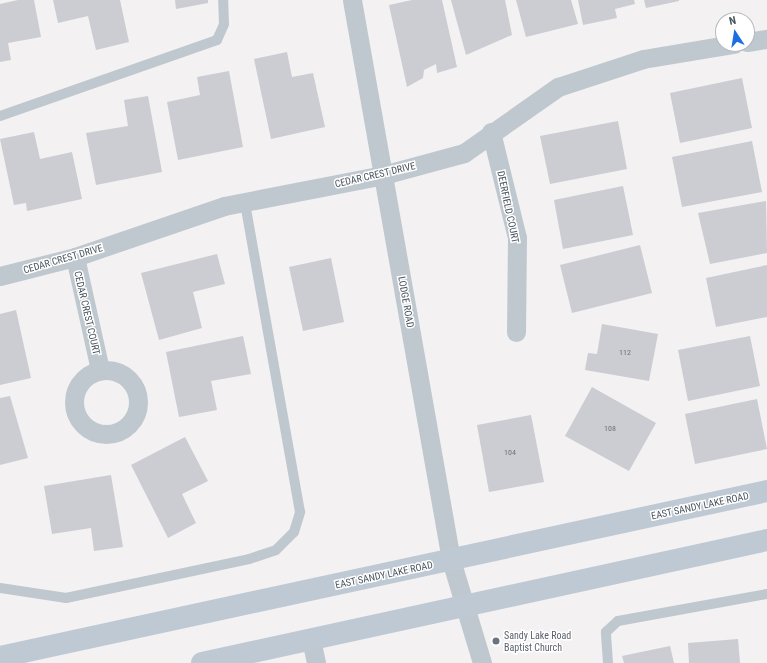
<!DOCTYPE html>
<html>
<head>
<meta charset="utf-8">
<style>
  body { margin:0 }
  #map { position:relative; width:767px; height:663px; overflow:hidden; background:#f3f1f1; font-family:"Roboto Condensed",sans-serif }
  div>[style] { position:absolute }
  .building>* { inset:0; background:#cbcdd3 }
  .service>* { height:10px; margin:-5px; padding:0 5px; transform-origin:5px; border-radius:5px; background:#bfc8cf }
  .minor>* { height:19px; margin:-9.5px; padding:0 9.5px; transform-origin:9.5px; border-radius:9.5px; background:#bfc8cf }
  .minor>.ring { margin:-9.5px; padding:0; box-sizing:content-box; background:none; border:19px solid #bfc8cf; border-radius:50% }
  .secondary>* { height:22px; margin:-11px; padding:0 11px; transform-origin:11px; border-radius:11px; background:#bfc9d4 }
  .dots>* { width:11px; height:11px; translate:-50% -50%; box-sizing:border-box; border:2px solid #fff; border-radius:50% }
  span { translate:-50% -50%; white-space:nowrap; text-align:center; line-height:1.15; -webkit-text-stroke:3px #fff; paint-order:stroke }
  .number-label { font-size:8px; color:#6a727b }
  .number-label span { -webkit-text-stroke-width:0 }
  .street-label { font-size:10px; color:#49545e }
  .worship-label { font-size:10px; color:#5b616d }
  .left { translate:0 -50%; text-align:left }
  .north { position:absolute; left:715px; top:12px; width:40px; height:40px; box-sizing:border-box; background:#fff; border:1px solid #b6bbbf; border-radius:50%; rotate:348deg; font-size:11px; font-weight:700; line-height:16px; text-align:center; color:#49545e }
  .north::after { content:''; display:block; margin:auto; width:14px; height:18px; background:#1c6fe2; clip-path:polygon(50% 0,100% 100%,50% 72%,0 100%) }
</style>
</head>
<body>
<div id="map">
  <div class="building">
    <i style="clip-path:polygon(18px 0,34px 0,41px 37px,8px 43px,11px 60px,0 62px,0 4px)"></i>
    <i style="clip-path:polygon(53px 0,120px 0,129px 42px,96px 50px,88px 16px,58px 23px)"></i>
    <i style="clip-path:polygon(175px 0,208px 0,208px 3px,176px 9px)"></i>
    <i style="clip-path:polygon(412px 0,442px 0,457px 67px,437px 73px,436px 64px,424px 70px,423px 78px,407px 87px,389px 5px)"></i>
    <i style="clip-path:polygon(451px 0,505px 0,512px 35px,466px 55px)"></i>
    <i style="clip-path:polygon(516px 0,571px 0,578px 24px,526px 37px)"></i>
    <i style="clip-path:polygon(578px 0,634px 0,635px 4px,615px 9px,617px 18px,583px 25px)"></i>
    <i style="clip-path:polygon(644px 0,679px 0,679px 1px,646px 8px)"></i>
    <i style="clip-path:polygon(287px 52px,292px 77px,313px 73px,325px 127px,271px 139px,254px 59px)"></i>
    <i style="clip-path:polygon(229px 71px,243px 147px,178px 160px,167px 102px,200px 95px,197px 77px)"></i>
    <i style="clip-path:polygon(742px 78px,752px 128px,680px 143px,670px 93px)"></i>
    <i style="clip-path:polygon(148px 96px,162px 172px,96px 185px,86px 133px,128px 126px,124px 100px)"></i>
    <i style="clip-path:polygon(618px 121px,627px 169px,550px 184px,540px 136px)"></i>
    <i style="clip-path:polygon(34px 132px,40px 159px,72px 152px,82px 199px,27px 211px,26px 203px,14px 205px,0 139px)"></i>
    <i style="clip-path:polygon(752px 141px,762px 192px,682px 207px,672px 157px)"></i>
    <i style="clip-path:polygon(623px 186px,633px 235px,563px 249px,554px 200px)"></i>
    <i style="clip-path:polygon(766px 201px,767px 253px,710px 264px,698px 213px)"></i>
    <i style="clip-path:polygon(640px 245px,652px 293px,572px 313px,560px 265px)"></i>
    <i style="clip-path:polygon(217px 254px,225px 284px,193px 292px,202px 328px,159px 340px,141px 273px)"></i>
    <i style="clip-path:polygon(331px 258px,344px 322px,303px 331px,289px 267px)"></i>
    <i style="clip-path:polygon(767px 265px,767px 317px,716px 327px,706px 278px)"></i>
    <i style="clip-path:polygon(16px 310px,31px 378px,0 385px,0 314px)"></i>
    <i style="clip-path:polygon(602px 324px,658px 334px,649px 381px,585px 370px,588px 353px,597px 354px)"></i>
    <i style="clip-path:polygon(243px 336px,251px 374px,211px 381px,217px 410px,179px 417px,166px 352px)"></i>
    <i style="clip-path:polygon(750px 336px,760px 386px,688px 401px,678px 350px)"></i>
    <i style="clip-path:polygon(592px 387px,656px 423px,629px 471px,565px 436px)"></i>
    <i style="clip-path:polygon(10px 396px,28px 458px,0 465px,0 398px)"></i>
    <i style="clip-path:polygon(757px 399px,767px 449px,695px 464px,685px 414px)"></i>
    <i style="clip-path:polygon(531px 415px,544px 482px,489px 492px,477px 425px)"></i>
    <i style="clip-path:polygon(185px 437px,208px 481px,182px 494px,196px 523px,168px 538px,131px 465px)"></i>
    <i style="clip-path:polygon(111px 475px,123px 547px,94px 551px,91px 528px,52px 534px,44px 486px)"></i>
    <i style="clip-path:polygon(738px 639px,740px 663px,689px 663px,688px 643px)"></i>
    <i style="clip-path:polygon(670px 646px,674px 663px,624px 663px,622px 656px)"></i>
  </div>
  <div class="service">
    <i style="left:0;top:116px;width:230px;rotate:-19.3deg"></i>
    <i style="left:217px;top:40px;width:17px;rotate:-66deg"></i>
    <i style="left:224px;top:24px;width:24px;rotate:-92deg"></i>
    <i style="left:0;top:588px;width:67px;rotate:8.6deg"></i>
    <i style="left:66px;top:598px;width:187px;rotate:-12deg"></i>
    <i style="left:249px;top:559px;width:28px;rotate:-18deg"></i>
    <i style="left:276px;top:550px;width:25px;rotate:-45deg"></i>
    <i style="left:294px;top:532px;width:21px;rotate:-73deg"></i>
    <i style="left:300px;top:512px;width:315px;rotate:-100.1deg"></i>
    <i style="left:608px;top:663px;width:31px;rotate:-94deg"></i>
    <i style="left:606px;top:632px;width:16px;rotate:-43deg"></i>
    <i style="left:618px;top:621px;width:151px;rotate:-10.3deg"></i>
  </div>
  <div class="minor">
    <i style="left:352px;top:0;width:569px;rotate:79.97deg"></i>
    <i style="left:451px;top:560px;width:108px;rotate:73.2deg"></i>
    <i style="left:747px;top:42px;width:20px;rotate:-9deg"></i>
    <i style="left:491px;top:132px;width:109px;rotate:76.2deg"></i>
    <i style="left:517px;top:238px;width:94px;rotate:90.6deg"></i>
    <i style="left:75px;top:257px;width:116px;rotate:77.5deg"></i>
    <i style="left:0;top:276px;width:77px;rotate:-14.2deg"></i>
    <i style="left:75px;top:257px;width:157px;rotate:-18.9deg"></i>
    <i style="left:224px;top:206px;width:162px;rotate:-11deg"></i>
    <i style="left:383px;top:175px;width:84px;rotate:-15.2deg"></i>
    <i style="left:464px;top:153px;width:115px;rotate:-35.1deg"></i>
    <i style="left:558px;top:87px;width:89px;rotate:-18.2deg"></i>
    <i style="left:643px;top:59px;width:92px;rotate:-9.4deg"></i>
    <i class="ring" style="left:74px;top:370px;width:45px;height:45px"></i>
    <i style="left:311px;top:639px;width:25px;rotate:78deg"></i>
  </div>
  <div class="secondary">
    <i style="left:0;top:657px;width:785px;rotate:-12.21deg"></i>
    <i style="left:202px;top:663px;width:578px;rotate:-12.28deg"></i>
  </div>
  <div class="dots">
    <i style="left:496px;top:641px;background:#6b7280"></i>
  </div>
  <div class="number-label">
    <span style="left:625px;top:353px">112</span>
    <span style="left:610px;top:429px">108</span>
    <span style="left:510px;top:453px">104</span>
  </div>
  <div class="street-label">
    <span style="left:375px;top:175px;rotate:-13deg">CEDAR CREST DRIVE</span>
    <span style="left:508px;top:207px;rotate:78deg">DEERFIELD COURT</span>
    <span style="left:63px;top:259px;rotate:-16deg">CEDAR CREST DRIVE</span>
    <span style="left:406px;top:302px;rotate:80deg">LODGE ROAD</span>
    <span style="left:87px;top:313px;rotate:77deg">CEDAR CREST COURT</span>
    <span style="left:700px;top:506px;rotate:-12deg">EAST SANDY LAKE ROAD</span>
    <span style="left:384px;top:575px;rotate:-12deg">EAST SANDY LAKE ROAD</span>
  </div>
  <div class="worship-label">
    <span class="left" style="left:504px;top:641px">Sandy Lake Road<br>Baptist Church</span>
  </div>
  <div class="north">N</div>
</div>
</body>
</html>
